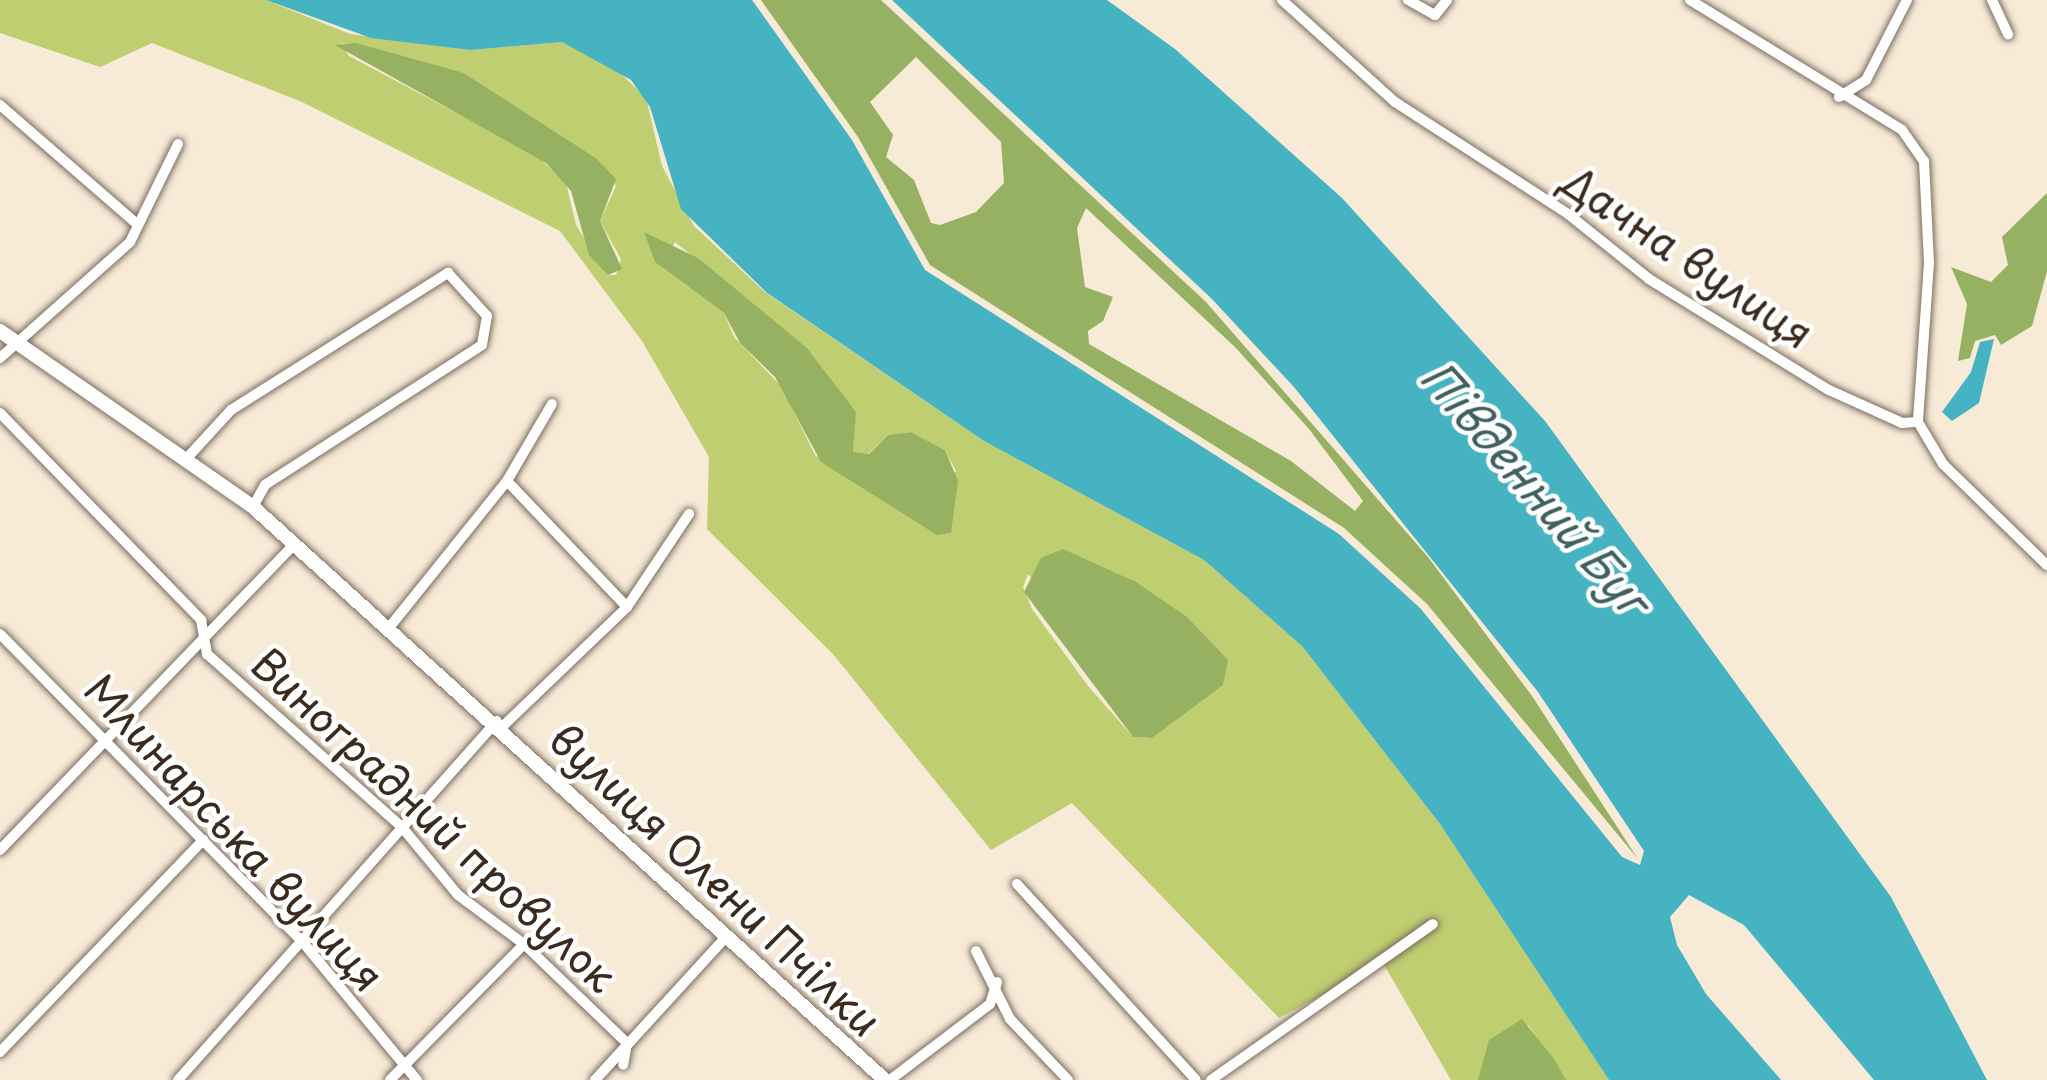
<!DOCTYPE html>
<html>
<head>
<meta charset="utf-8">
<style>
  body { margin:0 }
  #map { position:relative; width:2047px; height:1080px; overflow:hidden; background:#f7ead7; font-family:"Playpen Sans",sans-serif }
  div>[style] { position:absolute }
  .green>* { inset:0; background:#bfce70 }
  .forest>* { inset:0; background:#97b162 }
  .water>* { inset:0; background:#45b3c1 }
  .roads { filter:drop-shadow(0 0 3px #7d6d5f) drop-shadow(0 0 3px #7d6d5f) }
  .minor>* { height:10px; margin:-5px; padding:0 5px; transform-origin:5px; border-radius:5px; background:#fff }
  .tertiary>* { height:14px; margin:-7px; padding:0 7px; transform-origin:7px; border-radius:7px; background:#fff }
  span { translate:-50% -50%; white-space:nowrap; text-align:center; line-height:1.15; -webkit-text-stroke:9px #fff; paint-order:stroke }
  .street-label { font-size:42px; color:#3b2a1e }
  .water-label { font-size:45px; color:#3f615f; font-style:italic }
</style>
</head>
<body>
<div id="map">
  <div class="green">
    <i style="clip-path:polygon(evenodd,0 0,266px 0,350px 34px,471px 50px,562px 42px,616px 69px,646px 98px,662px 166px,694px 226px,766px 293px,984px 441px,1204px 560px,1302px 646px,1440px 824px,1609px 1080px,1566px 1080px,1528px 1025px,1478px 1080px,1451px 1080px,1383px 963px,1279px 1018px,1072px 803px,991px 850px,833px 654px,707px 529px,709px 457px,642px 341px,560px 231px,302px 102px,152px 43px,100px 67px,0 33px,0 0,341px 43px,464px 73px,596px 158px,616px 186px,600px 221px,621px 259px,616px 275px,608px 275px,576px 225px,566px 183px,536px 155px,349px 56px,341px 43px,0 0,675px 242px,807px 348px,855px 412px,853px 452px,868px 454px,888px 435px,911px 432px,945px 450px,956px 471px,915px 520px,815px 455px,781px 386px,734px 337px,724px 313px,663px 268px,675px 242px,0 0,1028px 574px,1169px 723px,1152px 738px,1133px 737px,1088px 686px,1032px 609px,1023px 587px,1028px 574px)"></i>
  </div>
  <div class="forest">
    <i style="clip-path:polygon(evenodd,761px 0,881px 0,1206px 302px,1428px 557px,1532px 696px,1638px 859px,1427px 604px,1344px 528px,930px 265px,858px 137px,761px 0,916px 57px,1001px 142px,1004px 183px,976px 212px,940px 225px,931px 223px,914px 180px,886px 157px,893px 135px,870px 102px,916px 57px,761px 0,1086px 208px,1236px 348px,1309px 429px,1363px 501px,1355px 511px,1291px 461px,1089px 344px,1088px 331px,1103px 321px,1113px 297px,1085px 287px,1077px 228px,1086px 208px)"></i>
    <i style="clip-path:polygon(356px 43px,464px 73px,596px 158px,616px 179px,600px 221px,622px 269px,608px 275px,589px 255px,571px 191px,546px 163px,335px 45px)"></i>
    <i style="clip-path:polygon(2047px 193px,2047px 271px,2032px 326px,2001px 345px,1995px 335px,1975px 341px,1970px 358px,1958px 361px,1967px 304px,1951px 267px,1991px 282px,2008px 265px,2002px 237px)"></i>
    <i style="clip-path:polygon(644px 232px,698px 258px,807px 348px,856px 412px,853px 452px,869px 454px,888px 435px,911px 432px,945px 450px,958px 481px,951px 533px,937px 535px,821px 462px,775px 377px,740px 343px,724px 313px,655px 262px)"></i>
    <i style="clip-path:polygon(1063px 549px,1136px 582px,1187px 617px,1228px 660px,1223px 685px,1152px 738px,1133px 737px,1024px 592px,1041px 558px)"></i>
    <i style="clip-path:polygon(1522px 1019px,1554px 1059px,1566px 1080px,1478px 1080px,1489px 1040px)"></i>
  </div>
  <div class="water">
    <i style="clip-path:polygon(266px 0,752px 0,852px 140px,925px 270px,1339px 534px,1421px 609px,1622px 857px,1640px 865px,1644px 851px,1538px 692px,1294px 387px,1211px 298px,892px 0,1107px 0,1175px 49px,1342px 198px,1545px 421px,1891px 897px,1987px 1080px,1874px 1080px,1744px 925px,1689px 895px,1670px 917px,1677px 945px,1706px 994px,1781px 1080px,1609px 1080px,1440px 824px,1302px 646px,1204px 560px,984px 441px,767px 293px,681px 209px,650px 107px,631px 80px,562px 42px,471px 50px,371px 38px)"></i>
    <i style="clip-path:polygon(1994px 339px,1979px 403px,1952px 421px,1942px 412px,1971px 372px,1980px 342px)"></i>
  </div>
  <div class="roads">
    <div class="minor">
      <i style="left:1282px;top:0;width:152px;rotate:42.1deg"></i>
      <i style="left:1395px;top:102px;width:206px;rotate:32.9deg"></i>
      <i style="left:1568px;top:214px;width:104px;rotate:38.7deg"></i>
      <i style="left:1649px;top:279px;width:211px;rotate:31.7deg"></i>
      <i style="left:1829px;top:390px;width:80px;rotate:24.3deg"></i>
      <i style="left:1902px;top:423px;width:16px;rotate:-4deg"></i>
      <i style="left:1408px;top:0;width:31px;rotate:29deg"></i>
      <i style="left:1435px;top:15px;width:19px;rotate:-51deg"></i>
      <i style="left:1690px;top:0;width:249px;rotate:31.5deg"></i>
      <i style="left:1902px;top:130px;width:38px;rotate:55deg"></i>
      <i style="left:1924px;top:161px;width:102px;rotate:87.2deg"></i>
      <i style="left:1929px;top:263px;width:159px;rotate:94deg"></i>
      <i style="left:1992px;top:0;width:38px;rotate:65deg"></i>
      <i style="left:1839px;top:97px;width:32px;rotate:-32deg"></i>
      <i style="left:1866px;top:80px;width:90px;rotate:-62.9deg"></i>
      <i style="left:0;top:105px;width:183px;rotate:41deg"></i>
      <i style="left:0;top:358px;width:174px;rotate:-41.7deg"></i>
      <i style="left:130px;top:242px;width:109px;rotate:-63.9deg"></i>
      <i style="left:0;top:413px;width:289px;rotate:45.8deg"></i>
      <i style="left:201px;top:620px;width:35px;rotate:80deg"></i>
      <i style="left:207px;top:654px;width:259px;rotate:41.6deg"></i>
      <i style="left:401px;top:826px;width:89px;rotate:50.4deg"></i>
      <i style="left:458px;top:895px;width:82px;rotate:36.6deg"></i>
      <i style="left:524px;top:944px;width:143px;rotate:43.9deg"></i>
      <i style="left:627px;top:1043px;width:22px;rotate:100deg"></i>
      <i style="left:1918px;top:422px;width:49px;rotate:59.2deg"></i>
      <i style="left:1943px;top:464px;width:145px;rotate:44.2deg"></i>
      <i style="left:187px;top:458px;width:65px;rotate:-47.5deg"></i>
      <i style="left:231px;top:410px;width:257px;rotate:-32.3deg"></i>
      <i style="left:448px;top:273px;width:58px;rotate:47.8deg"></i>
      <i style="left:487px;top:316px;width:29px;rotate:100deg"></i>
      <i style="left:482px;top:345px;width:258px;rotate:147.2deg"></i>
      <i style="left:265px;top:485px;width:25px;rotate:119deg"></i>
      <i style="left:507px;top:481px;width:174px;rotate:46.4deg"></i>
      <i style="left:388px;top:629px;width:190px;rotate:-51.2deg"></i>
      <i style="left:507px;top:481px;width:89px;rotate:-59.7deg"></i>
      <i style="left:0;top:634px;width:429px;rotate:45.5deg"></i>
      <i style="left:301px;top:940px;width:182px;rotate:50.4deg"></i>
      <i style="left:502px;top:727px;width:173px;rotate:-43.8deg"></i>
      <i style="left:627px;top:607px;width:112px;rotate:-56.3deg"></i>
      <i style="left:0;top:850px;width:424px;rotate:-46.1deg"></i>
      <i style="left:1017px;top:884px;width:265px;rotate:47.6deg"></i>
      <i style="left:976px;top:951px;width:76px;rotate:63.4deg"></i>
      <i style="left:1010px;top:1019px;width:84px;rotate:46.4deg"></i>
      <i style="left:0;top:1052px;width:294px;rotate:-46.2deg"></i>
      <i style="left:178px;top:1080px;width:480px;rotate:-48.4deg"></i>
      <i style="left:390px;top:1080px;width:191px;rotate:-45.4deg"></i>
      <i style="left:595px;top:1080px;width:194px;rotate:-47.5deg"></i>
      <i style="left:890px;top:1080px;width:126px;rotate:-37.2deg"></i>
      <i style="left:990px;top:1004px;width:23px;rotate:-72deg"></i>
      <i style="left:1211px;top:1080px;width:271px;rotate:-35.1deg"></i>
    </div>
    <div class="tertiary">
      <i style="left:0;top:331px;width:308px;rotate:34.8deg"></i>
      <i style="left:253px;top:507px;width:853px;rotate:42.2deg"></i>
    </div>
  </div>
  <div class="street-label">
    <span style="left:1688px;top:256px;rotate:34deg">Дачна вулиця</span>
    <span style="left:435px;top:819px;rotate:43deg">Виноградний провулок</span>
    <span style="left:235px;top:832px;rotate:47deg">Млинарська вулиця</span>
    <span style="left:716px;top:879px;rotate:43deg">вулиця Олени Пчілки</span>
  </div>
  <div class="water-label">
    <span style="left:1536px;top:487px;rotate:49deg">Південний Буг</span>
  </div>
</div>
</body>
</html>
